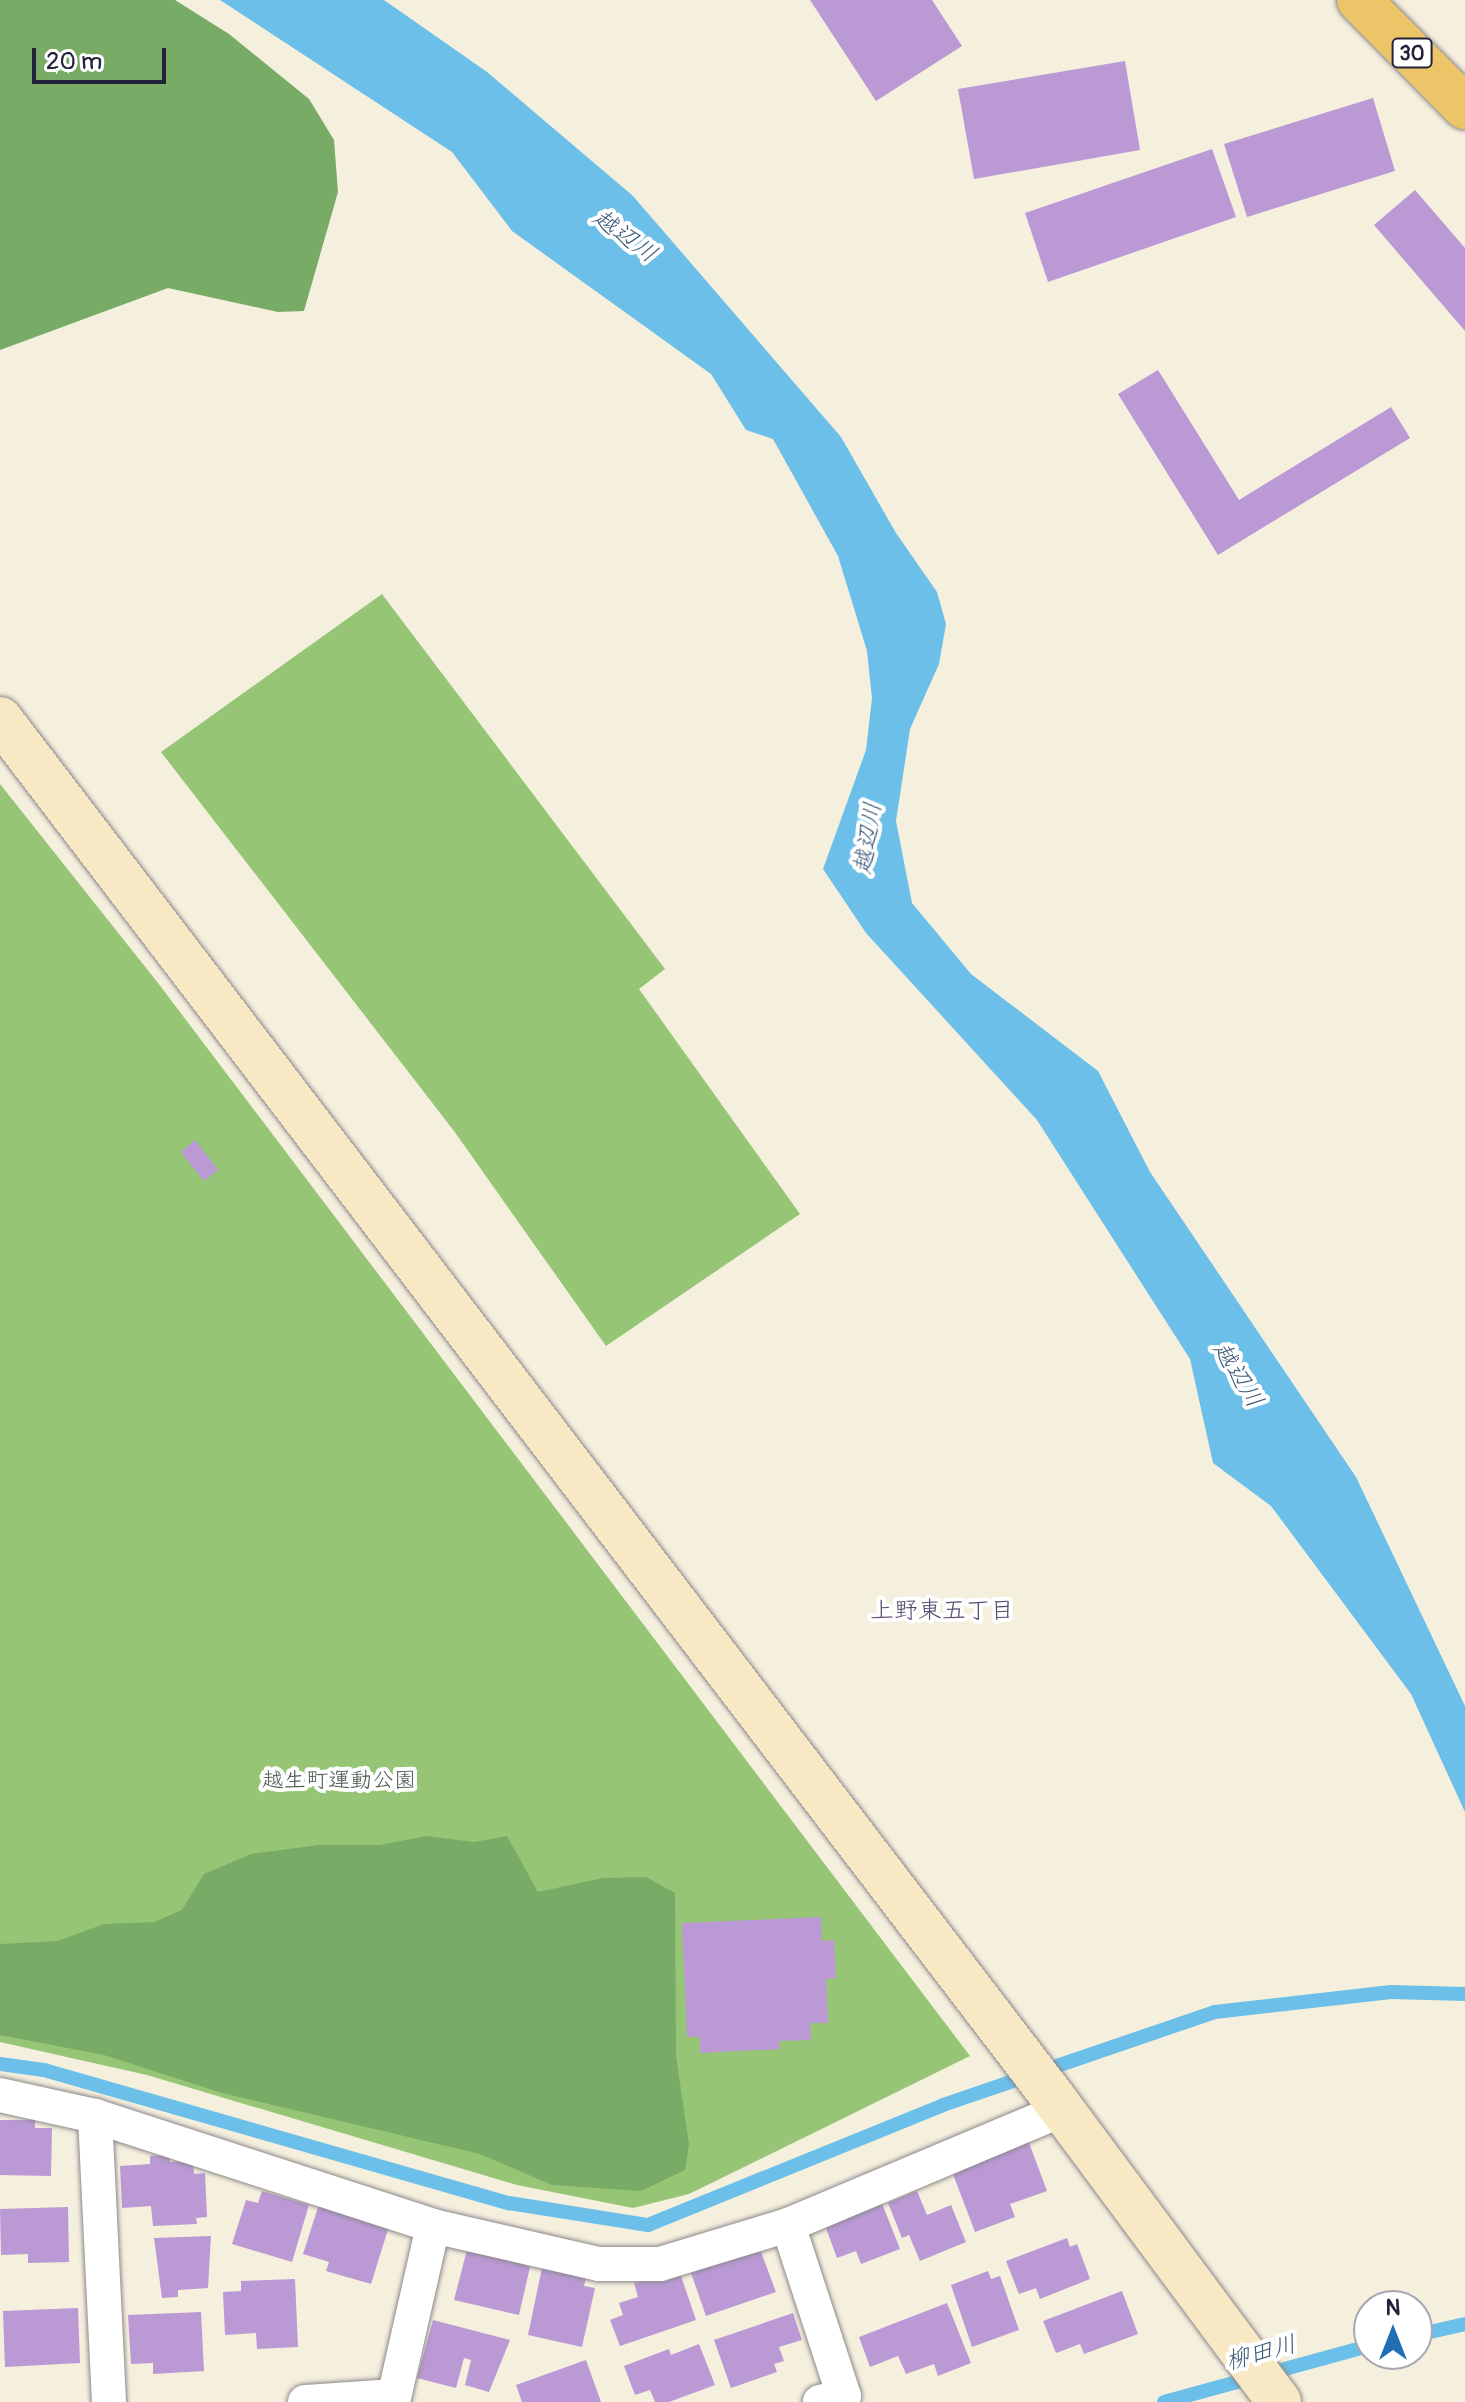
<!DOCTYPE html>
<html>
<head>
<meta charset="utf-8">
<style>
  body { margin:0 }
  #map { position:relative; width:1465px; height:2402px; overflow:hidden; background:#f5efde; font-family:Pangolin,"Klee One",sans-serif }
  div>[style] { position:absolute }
  .green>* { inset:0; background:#96c675 }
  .forest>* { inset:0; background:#78ab66 }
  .water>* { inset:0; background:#6bbfe8 }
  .stream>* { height:14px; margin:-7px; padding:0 7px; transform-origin:7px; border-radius:7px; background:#6bbfe8 }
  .building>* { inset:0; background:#ba99d5 }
  .roads { filter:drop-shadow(0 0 2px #8c888c) drop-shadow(0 0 2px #8c888c) }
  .street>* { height:34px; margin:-17px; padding:0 17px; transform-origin:17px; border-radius:17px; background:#fff }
  .secondary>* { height:44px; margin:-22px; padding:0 22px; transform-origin:22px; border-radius:22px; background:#f8e8c3 }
  .primary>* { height:44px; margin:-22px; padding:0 22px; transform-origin:22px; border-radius:22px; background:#edc569 }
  span { translate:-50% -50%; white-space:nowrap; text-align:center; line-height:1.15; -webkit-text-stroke:8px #fff; paint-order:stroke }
  .shield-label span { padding:2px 6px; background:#fff; border:2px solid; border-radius:6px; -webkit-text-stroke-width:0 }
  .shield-label { font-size:20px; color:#22223b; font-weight:700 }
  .park-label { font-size:22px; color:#4b5b4f }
  .water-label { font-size:24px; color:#3c5978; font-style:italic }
  .neighbourhood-label { font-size:24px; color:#574c71 }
  .north { position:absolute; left:1353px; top:2290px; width:80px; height:80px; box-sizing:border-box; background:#fff; border:2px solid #a7a7b1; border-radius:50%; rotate:0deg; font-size:22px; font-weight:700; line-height:32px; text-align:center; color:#22223b }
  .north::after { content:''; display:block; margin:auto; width:28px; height:36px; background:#1f6fb2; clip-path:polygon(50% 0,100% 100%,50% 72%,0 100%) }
  .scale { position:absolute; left:32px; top:48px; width:134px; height:36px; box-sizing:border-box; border:4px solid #22223b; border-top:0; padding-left:10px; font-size:24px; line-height:28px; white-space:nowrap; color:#22223b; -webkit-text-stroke:6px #fff; paint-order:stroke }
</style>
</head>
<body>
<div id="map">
  <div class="green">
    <i style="clip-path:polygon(382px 594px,665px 969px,639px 989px,800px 1214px,606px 1346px,454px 1131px,161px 752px)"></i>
    <i style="clip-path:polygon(0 784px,158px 983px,970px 2056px,689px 2194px,633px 2208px,517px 2185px,147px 2075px,0 2042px)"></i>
  </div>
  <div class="forest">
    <i style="clip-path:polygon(0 0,175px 0,229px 34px,309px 99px,334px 140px,338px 192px,304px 311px,278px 312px,168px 288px,0 350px)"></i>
    <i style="clip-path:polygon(426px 1836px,474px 1842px,507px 1836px,538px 1892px,603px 1878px,646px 1877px,675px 1893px,676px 2056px,689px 2145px,685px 2170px,641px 2191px,552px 2185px,480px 2154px,222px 2093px,104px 2055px,0 2035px,0 1944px,58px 1941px,104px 1924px,154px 1922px,182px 1910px,204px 1874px,251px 1854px,319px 1845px,380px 1845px)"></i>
  </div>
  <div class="water">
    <i style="clip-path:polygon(220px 0,384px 0,487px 72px,633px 196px,841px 437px,896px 533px,937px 592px,946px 624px,939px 664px,910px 729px,896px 821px,912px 903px,971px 974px,1098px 1071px,1150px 1172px,1356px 1477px,1465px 1706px,1465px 1812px,1411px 1694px,1271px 1506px,1213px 1463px,1190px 1359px,1037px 1120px,866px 933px,823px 869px,866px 750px,872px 698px,867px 651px,838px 556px,773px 439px,746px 430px,711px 374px,512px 231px,452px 152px)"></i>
  </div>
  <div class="stream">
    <i style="left:0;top:2064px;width:44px;rotate:7.8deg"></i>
    <i style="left:44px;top:2070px;width:484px;rotate:16deg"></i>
    <i style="left:509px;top:2203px;width:141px;rotate:9deg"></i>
    <i style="left:648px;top:2225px;width:318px;rotate:-22.1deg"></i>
    <i style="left:943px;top:2105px;width:287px;rotate:-18.9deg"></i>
    <i style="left:1215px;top:2012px;width:177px;rotate:-6.5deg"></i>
    <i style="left:1391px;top:1992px;width:74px;rotate:1.5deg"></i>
    <i style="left:1417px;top:2335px;width:49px;rotate:-12.9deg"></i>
    <i style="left:1164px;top:2402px;width:213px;rotate:-15.3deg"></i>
  </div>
  <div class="building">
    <i style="clip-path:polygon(810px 0,932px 0,962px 46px,876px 101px)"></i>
    <i style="clip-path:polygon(1125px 61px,1140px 150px,974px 179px,958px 89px)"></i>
    <i style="clip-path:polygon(1373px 98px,1395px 171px,1247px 217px,1224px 144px)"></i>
    <i style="clip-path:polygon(1212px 149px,1236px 217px,1048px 282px,1025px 213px)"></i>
    <i style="clip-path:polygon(1415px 190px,1465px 248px,1465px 331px,1374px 225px)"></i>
    <i style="clip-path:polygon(1158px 370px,1239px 500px,1391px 407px,1410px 438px,1218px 555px,1118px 394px)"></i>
    <i style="clip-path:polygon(195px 1140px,218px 1170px,204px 1181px,181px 1152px)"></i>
    <i style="clip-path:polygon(821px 1917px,822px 1941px,834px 1940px,836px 1978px,826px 1979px,828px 2023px,810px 2023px,811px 2040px,779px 2041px,780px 2049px,700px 2053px,700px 2037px,687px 2037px,682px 1923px)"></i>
    <i style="clip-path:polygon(0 2120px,35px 2120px,35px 2128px,52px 2128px,51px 2176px,0 2175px)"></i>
    <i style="clip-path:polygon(1028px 2140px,1047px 2191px,1010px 2204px,1015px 2217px,975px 2232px,951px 2169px)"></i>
    <i style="clip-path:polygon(169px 2155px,170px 2162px,193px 2161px,194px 2174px,205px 2173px,207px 2217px,196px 2218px,197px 2224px,153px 2226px,151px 2206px,122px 2208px,120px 2166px,150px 2164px,150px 2156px)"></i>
    <i style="clip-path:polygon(262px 2191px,309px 2205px,292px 2262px,232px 2244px,246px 2200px,258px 2203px)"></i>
    <i style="clip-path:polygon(917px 2191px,927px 2215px,951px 2205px,966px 2242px,920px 2261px,909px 2235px,902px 2238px,888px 2203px)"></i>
    <i style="clip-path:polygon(320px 2201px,390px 2223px,371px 2284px,326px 2271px,329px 2262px,303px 2254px)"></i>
    <i style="clip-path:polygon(881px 2201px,900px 2249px,861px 2264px,856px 2251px,837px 2258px,824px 2223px)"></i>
    <i style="clip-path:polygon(68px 2207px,69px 2262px,28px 2263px,28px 2254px,1px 2255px,0 2209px)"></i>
    <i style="clip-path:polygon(211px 2236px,208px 2288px,178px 2290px,178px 2297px,162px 2298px,154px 2238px)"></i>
    <i style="clip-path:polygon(1067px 2238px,1070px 2247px,1077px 2244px,1090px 2279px,1040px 2299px,1036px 2288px,1019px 2294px,1006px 2261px)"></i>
    <i style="clip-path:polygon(468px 2246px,530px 2267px,519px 2315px,454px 2300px)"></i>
    <i style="clip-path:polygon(760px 2249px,776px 2292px,706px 2316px,691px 2273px)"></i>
    <i style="clip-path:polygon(542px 2268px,586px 2278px,584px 2286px,595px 2288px,582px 2347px,528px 2335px)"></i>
    <i style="clip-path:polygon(988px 2271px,991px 2279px,1000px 2276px,1019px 2330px,972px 2347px,951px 2285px)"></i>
    <i style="clip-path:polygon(660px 2274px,663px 2282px,681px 2276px,696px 2320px,620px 2346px,610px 2320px,623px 2315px,619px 2303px,638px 2297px,634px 2283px)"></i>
    <i style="clip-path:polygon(295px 2279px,298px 2347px,257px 2349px,256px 2333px,225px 2335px,223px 2292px,241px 2291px,241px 2281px)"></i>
    <i style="clip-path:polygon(1122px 2291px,1138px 2334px,1084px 2354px,1080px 2344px,1056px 2353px,1043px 2321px)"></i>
    <i style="clip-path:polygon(947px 2303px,971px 2363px,938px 2376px,934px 2364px,906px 2374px,898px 2356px,870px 2367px,859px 2337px)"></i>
    <i style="clip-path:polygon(78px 2308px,80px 2363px,5px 2367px,3px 2311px)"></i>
    <i style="clip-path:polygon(201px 2312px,204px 2371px,153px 2374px,153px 2363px,131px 2364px,128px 2315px)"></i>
    <i style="clip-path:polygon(793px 2313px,802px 2340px,779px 2347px,784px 2361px,774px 2364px,777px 2372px,731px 2388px,714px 2340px)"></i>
    <i style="clip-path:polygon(433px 2320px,510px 2340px,489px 2392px,465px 2385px,471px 2360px,464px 2358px,456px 2388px,417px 2378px)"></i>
    <i style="clip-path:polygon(699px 2344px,715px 2385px,669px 2402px,655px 2402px,650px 2390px,635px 2395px,624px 2366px,669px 2349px,671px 2355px)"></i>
    <i style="clip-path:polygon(586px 2360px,601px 2402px,522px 2402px,516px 2385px)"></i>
  </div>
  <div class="roads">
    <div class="street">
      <i style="left:0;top:2095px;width:97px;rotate:12.5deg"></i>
      <i style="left:95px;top:2116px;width:355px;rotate:18deg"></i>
      <i style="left:433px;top:2226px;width:170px;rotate:12.9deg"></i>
      <i style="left:599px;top:2264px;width:61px"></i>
      <i style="left:660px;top:2264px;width:134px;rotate:-16.9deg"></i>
      <i style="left:788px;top:2225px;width:297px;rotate:-22.8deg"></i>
      <i style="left:95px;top:2116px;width:286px;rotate:87.2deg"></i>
      <i style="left:788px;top:2225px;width:180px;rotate:71.9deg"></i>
      <i style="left:844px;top:2396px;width:25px;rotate:166deg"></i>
      <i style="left:305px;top:2402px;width:87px;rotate:-3.9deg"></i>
      <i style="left:393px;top:2402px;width:180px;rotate:-77.2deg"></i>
    </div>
    <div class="secondary">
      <i style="left:0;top:719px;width:1738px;rotate:52.62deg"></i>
      <i style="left:1055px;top:2100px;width:376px;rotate:53.4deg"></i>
    </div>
    <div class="primary">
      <i style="left:1359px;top:0;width:151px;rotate:45.3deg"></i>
    </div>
  </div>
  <div class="shield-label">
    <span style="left:1412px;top:53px">30</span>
  </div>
  <div class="park-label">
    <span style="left:339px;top:1781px">越生町運動公園</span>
  </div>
  <div class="water-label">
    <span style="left:625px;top:236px;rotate:36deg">越辺川</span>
    <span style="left:868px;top:838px;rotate:-81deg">越辺川</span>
    <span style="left:1238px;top:1375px;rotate:58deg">越辺川</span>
    <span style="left:1261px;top:2353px;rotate:-15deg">柳田川</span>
  </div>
  <div class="neighbourhood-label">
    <span style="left:942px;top:1611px">上野東五丁目</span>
  </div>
  <div class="north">N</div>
  <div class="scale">20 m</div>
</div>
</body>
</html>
